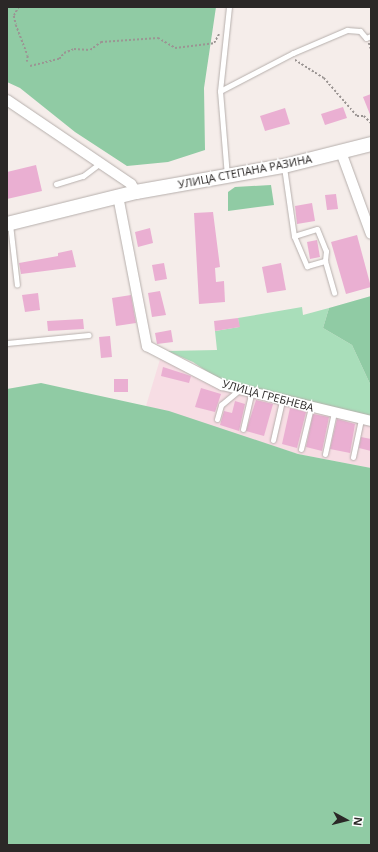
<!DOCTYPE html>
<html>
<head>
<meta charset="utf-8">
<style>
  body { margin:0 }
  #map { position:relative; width:378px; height:852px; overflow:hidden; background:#f5edea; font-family:"Open Sans",sans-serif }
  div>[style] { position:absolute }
  .industrial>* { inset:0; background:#f7dde4 }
  .green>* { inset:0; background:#a9deba }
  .forest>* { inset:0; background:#90cba4 }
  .building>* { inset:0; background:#eaafd2 }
  .path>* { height:1.5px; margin-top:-0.75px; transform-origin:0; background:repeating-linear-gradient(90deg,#9b9593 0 2px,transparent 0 4px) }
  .roads { filter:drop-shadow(0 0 1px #b6afac) drop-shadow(0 0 1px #b6afac) }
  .service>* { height:5px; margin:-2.5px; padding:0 2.5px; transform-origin:2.5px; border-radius:2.5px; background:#fff }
  .minor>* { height:10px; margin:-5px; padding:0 5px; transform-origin:5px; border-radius:5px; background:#fff }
  .secondary>* { height:14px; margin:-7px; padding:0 7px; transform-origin:7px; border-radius:7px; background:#fff }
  span { translate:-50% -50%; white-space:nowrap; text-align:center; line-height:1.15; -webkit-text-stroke:3px #fff; paint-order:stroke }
  .street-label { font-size:11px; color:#2b2827 }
  .frame { position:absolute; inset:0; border:8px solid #2b2827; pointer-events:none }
  .north { position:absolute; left:326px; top:800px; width:40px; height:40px; -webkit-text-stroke:3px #fff; paint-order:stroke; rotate:97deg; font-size:11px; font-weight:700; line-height:16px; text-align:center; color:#2b2827 }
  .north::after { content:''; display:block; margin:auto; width:14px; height:18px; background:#2b2827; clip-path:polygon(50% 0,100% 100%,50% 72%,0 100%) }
</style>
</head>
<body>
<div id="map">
  <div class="industrial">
    <i style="clip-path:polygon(161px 356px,220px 387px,371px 423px,371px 468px,298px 454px,146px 406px)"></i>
  </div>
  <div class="green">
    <i style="clip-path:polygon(302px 307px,303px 315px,329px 308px,323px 328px,352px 345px,371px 386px,371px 416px,224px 383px,193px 362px,167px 351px,217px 350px,215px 331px,239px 327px,238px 318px)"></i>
  </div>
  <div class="forest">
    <i style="clip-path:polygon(7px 7px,216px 7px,204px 88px,205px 150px,168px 162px,127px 166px,75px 132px,20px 88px,7px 82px)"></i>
    <i style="clip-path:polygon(271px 185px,274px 205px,228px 211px,228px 192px,235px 187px)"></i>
    <i style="clip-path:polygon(371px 296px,371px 386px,352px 345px,323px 328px,329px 308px)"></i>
    <i style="clip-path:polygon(41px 383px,169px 411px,298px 454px,371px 468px,371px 845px,7px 845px,7px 389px)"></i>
  </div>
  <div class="building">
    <i style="clip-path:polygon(371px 94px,371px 117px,363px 97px)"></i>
    <i style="clip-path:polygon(343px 107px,347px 118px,325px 125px,321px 114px)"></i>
    <i style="clip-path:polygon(285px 108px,290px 124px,265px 131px,260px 116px)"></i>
    <i style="clip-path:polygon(36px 165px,42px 191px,7px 199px,7px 172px)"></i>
    <i style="clip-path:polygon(336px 194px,338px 209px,327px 210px,325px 195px)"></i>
    <i style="clip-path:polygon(312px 203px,315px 221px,297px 224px,295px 206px)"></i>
    <i style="clip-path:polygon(213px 212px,220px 267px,215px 268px,216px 282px,224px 281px,225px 302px,199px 304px,194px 213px)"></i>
    <i style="clip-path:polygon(150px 228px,153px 243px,138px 247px,135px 232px)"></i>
    <i style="clip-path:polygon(357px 235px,371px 287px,346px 294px,331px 242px)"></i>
    <i style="clip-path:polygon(317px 240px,320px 257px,310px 259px,307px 242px)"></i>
    <i style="clip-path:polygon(72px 250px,76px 267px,21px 274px,19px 263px,58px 256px,58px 253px)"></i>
    <i style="clip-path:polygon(164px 263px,167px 279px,155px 281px,152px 265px)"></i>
    <i style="clip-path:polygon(281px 263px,286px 290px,267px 293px,262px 267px)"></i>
    <i style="clip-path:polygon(160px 291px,166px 315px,152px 317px,148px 293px)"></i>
    <i style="clip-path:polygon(38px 293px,40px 310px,25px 312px,22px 295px)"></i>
    <i style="clip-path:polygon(131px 295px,136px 323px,116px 326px,112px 298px)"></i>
    <i style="clip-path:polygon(238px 318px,240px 327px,215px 331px,214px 321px)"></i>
    <i style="clip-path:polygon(83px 319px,84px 329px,48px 331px,47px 321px)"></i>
    <i style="clip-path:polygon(171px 330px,173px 342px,157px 344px,155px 333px)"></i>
    <i style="clip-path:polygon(110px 336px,112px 357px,101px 358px,99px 337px)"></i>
    <i style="clip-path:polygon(163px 367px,191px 376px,189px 383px,161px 376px)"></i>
    <i style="clip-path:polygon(114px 379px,128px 379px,128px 392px,114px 392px)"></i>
    <i style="clip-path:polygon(201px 388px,221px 394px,215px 412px,195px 407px)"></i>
    <i style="clip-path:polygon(256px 400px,273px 404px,264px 436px,246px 431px)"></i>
    <i style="clip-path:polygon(235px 401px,245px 404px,239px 431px,220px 425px,224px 411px,232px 413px)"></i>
    <i style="clip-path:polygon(290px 408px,306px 412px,297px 448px,282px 444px)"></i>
    <i style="clip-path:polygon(313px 414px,329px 417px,322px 451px,306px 447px)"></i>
    <i style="clip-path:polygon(337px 419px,355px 424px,350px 453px,330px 449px)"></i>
    <i style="clip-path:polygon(361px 437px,371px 439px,371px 451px,359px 448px)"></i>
  </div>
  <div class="path">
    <i style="left:19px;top:7px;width:10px;rotate:119deg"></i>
    <i style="left:14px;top:16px;width:9px;rotate:77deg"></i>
    <i style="left:16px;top:25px;width:33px;rotate:69deg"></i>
    <i style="left:28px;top:56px;width:6px;rotate:99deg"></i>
    <i style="left:369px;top:43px;width:6px;rotate:72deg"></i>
    <i style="left:295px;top:60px;width:34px;rotate:32deg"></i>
    <i style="left:324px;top:78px;width:50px;rotate:49deg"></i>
    <i style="left:357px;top:116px;width:7px"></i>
    <i style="left:364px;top:116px;width:10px;rotate:45deg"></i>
    <i style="left:30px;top:66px;width:30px;rotate:-14deg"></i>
    <i style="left:59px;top:59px;width:8px;rotate:-50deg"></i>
    <i style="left:64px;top:53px;width:11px;rotate:-22deg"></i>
    <i style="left:74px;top:49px;width:16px;rotate:4deg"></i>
    <i style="left:90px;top:50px;width:14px;rotate:-36deg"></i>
    <i style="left:101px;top:42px;width:57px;rotate:-4deg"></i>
    <i style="left:158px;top:38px;width:20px;rotate:30deg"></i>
    <i style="left:175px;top:48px;width:39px;rotate:-7deg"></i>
    <i style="left:214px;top:43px;width:10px;rotate:-61deg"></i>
  </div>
  <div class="roads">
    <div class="service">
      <i style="left:220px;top:91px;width:82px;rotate:-27.5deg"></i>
      <i style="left:293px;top:53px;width:59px;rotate:-23.1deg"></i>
      <i style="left:347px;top:30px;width:13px;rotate:4deg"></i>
      <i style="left:360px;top:31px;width:9px;rotate:49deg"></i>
      <i style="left:366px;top:38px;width:5px;rotate:-22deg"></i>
      <i style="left:284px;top:167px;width:70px;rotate:81.8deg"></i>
      <i style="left:294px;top:236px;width:33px;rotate:67deg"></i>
      <i style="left:307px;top:266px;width:19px;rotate:-16deg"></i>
      <i style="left:325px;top:261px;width:33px;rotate:74deg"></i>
      <i style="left:227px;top:176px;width:85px;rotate:-94.7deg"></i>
      <i style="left:220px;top:91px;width:84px;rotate:-83.9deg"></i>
      <i style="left:56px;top:184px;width:28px;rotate:-17deg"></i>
      <i style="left:83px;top:176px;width:21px;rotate:-37deg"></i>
      <i style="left:10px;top:224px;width:61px;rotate:83.5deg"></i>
      <i style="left:294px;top:236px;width:24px;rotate:-17deg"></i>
      <i style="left:317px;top:229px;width:24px;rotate:68deg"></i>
      <i style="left:326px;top:251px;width:10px;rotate:96deg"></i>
      <i style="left:7px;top:343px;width:82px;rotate:-5.6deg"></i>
      <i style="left:217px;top:419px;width:15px;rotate:-74deg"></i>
      <i style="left:221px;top:405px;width:23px;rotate:-40deg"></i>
      <i style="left:243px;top:429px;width:37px;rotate:-77deg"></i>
      <i style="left:273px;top:440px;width:40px;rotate:-77deg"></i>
      <i style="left:301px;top:449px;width:43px;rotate:-76.6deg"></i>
      <i style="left:325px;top:454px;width:43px;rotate:-77.9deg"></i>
      <i style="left:353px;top:457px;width:39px;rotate:-78deg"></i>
    </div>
    <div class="minor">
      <i style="left:7px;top:100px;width:150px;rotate:34.1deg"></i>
      <i style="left:131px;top:184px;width:9px;rotate:58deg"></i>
      <i style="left:341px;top:152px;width:87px;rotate:69.9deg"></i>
      <i style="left:118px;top:196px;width:153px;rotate:79.1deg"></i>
      <i style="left:147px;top:346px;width:85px;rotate:27.5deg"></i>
      <i style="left:222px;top:385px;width:153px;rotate:13.6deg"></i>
    </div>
    <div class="secondary">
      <i style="left:7px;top:224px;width:133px;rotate:-13.9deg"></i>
      <i style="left:136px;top:192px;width:150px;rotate:-10deg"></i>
      <i style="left:284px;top:166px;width:90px;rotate:-14.2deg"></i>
    </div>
  </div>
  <div class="street-label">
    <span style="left:245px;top:172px;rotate:-11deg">УЛИЦА СТЕПАНА РАЗИНА</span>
    <span style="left:268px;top:396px;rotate:15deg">УЛИЦА ГРЕБНЕВА</span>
  </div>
  <div class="frame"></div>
  <div class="north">N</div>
</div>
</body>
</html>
